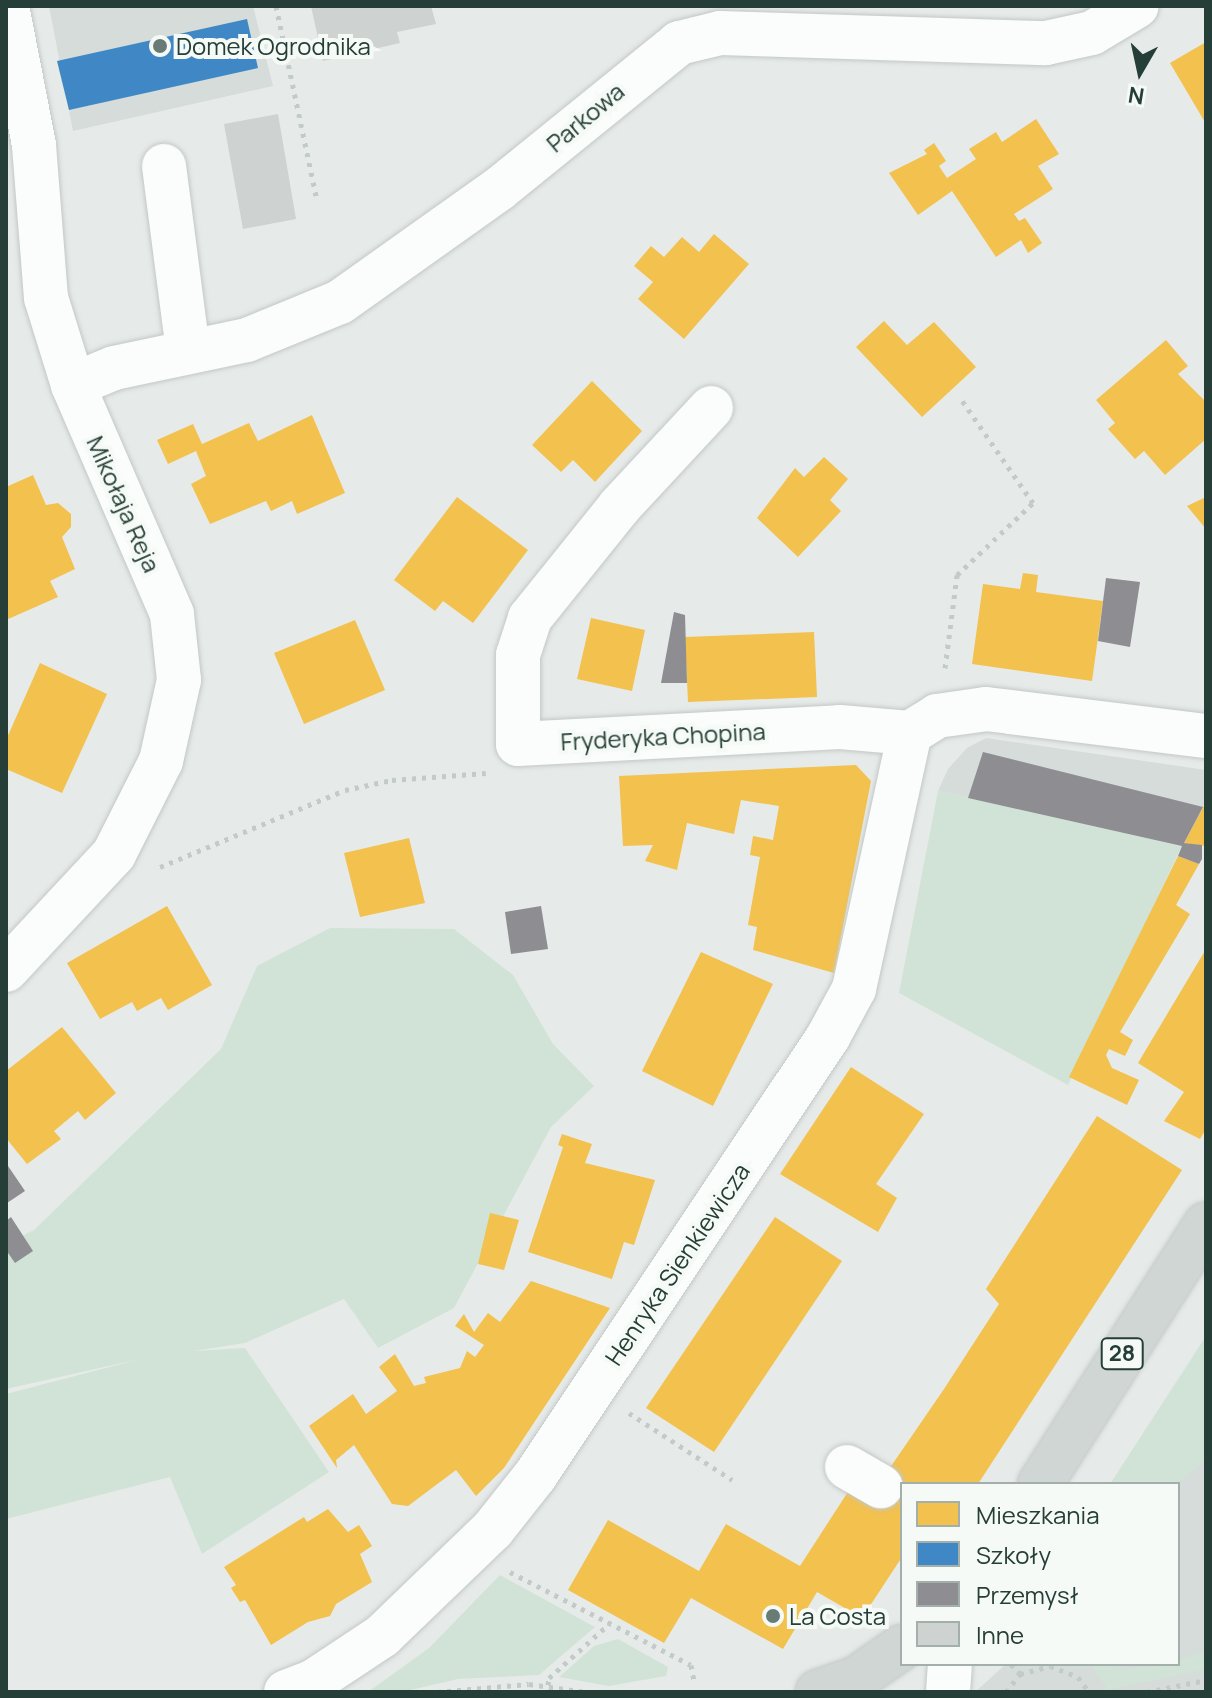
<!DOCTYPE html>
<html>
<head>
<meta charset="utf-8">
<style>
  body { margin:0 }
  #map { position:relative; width:1212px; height:1698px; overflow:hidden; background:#e6ebe9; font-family:Manrope,sans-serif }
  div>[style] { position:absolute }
  .built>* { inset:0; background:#d5dcd9 }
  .green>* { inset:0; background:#d1e3d6 }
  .homes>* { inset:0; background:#f2c14e }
  .schools>* { inset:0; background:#3f88c5 }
  .industry>* { inset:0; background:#8d8d92 }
  .building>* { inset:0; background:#ced2d0 }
  .path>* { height:5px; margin-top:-2.5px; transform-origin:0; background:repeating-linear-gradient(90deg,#c2cbc7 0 4px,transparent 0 10px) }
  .roads { filter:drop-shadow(0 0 2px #c3c8c6) drop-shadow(0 0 2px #c3c8c6) }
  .minor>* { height:44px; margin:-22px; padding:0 22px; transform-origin:22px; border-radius:22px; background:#fbfcfc }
  .major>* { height:44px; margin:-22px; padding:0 22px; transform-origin:22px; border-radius:22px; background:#cfd6d4 }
  .dots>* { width:22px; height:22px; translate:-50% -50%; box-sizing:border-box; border:4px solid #f5faf7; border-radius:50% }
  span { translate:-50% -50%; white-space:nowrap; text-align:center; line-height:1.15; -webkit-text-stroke:8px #f5faf7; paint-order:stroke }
  .shield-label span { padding:2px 6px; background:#f5faf7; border:2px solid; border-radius:6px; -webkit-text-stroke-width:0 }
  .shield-label { font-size:22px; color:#253e37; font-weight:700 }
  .poi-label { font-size:24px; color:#253e37 }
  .left { translate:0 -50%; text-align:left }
  .street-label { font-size:24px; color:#253e37 }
  .frame { position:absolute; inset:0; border:8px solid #253e37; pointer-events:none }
  .legend { position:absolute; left:900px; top:1482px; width:280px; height:184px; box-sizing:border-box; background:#f5faf7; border:2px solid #a2afaa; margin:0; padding:10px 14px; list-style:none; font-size:24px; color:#253e37 }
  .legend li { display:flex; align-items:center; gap:16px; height:40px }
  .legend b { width:40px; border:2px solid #a2afaa }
  .north { position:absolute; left:1100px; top:32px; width:80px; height:80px; -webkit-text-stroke:6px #f5faf7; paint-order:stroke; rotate:189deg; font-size:22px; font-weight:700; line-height:32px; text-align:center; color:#253e37 }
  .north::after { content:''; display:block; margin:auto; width:28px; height:36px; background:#253e37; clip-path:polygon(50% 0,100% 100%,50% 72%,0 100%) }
</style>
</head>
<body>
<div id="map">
  <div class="built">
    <i style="clip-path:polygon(49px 6px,253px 6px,273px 86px,73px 131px)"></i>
    <i style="clip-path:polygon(986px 738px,1206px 770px,1206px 801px,1182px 846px,938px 791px,948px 769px,967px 748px)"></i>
    <i style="clip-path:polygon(1206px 1363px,1206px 1692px,975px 1692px,1006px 1664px,1178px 1664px,1178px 1484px,1131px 1484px)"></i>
  </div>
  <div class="green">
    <i style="clip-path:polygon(938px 791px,1182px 846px,1068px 1085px,899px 993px)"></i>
    <i style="clip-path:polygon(330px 928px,454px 929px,513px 975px,553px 1044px,594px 1086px,551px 1127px,454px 1308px,378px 1348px,344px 1299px,245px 1343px,194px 1351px,245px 1348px,329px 1472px,202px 1554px,170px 1477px,6px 1519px,6px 1394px,140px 1359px,6px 1389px,6px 1244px,34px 1230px,221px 1049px,257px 966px)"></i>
    <i style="clip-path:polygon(1206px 1336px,1206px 1459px,1177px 1484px,1110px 1484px)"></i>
    <i style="clip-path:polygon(500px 1575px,595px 1627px,539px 1675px,458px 1679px,402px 1692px,368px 1692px,429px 1648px)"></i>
    <i style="clip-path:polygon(618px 1639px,668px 1667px,666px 1676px,609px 1686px,559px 1677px,594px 1646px)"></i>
    <i style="clip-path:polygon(1206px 1653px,1206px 1669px,1108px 1690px,1090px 1664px,1118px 1664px,1120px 1670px,1178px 1664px,1178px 1659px)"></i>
  </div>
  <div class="homes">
    <i style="clip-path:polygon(1206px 42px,1206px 124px,1170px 63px)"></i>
    <i style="clip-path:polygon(1036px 119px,1059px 154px,1038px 166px,1053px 189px,1014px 214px,1019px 221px,1025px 218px,1042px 243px,1028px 253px,1021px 240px,996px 257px,952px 191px,918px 215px,889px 173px,927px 154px,924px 150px,934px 143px,946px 161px,939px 166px,947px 178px,976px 159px,969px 149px,996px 132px,1002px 142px)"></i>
    <i style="clip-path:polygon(714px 234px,749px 264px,684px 339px,638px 299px,653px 282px,634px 266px,651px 246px,664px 257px,682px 237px,699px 252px)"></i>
    <i style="clip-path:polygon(884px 321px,907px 345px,934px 322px,976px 367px,922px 417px,856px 347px)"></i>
    <i style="clip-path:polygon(1166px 340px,1188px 366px,1178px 374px,1206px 402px,1206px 439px,1165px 475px,1144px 451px,1135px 459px,1108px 429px,1115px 423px,1096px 400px)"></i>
    <i style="clip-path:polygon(592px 381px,642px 431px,595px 482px,573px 460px,561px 472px,532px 445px)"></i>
    <i style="clip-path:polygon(312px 415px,345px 493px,297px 514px,292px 501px,271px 511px,266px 501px,210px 524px,191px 484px,206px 476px,196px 451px,168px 464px,157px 440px,193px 424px,202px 444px,249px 423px,258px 441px)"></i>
    <i style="clip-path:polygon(824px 457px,848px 479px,830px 500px,841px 511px,798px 557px,757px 518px,795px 468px,804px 477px)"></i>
    <i style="clip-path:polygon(33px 475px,46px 505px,58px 503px,71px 514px,71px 527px,62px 537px,75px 569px,50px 581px,58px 597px,6px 620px,6px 487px)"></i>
    <i style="clip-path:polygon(457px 497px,528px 550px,473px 623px,443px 601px,435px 611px,394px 580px)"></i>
    <i style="clip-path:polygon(1206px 497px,1206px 529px,1187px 506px)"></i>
    <i style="clip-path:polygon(1023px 573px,1038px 575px,1036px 592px,1103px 601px,1092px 681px,972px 664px,983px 584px,1020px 589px)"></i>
    <i style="clip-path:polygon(591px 618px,645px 630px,632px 691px,577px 679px)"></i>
    <i style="clip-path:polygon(355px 620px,385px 690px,304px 724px,274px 653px)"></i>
    <i style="clip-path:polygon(814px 632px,817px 697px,688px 702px,685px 637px)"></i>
    <i style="clip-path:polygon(40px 663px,107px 694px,62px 793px,6px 769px,6px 740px)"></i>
    <i style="clip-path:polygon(856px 765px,871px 781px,834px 973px,753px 950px,757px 927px,748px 925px,760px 857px,750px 855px,753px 836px,773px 840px,779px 806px,741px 800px,734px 834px,687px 823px,677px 870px,645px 861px,653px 845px,623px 846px,619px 776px)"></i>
    <i style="clip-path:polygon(1206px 802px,1206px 846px,1184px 843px)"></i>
    <i style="clip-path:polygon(409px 838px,425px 903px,360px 917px,344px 853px)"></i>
    <i style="clip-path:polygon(1178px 856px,1199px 864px,1176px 905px,1190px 914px,1120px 1032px,1133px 1040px,1125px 1056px,1109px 1049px,1106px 1055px,1112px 1068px,1139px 1080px,1127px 1105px,1069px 1077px)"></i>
    <i style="clip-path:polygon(167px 906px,212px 985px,168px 1010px,161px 998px,137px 1011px,132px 1002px,100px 1019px,67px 963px)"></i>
    <i style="clip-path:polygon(1206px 949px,1206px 1129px,1200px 1139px,1164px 1121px,1184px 1092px,1138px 1063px)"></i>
    <i style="clip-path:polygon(701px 952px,773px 984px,713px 1106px,642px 1071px)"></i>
    <i style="clip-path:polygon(62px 1027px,116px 1093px,85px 1120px,78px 1111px,54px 1131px,61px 1139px,27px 1164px,6px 1138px,6px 1071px)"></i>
    <i style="clip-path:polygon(851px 1067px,924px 1114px,876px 1184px,897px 1198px,878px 1232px,780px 1174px)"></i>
    <i style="clip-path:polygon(1097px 1116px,1182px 1170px,978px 1484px,902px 1484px,902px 1557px,862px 1618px,817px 1592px,783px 1649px,691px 1598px,664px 1643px,568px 1590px,608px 1520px,699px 1571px,726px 1524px,800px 1566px,855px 1481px,885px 1475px,944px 1389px,999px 1304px,986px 1289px)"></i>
    <i style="clip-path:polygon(562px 1134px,592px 1144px,585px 1163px,655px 1180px,634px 1245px,624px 1242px,612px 1279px,528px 1252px,563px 1147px,558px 1145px)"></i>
    <i style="clip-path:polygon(490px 1213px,519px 1220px,504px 1270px,478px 1264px)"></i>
    <i style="clip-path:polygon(775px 1217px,842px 1261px,714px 1452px,646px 1408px)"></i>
    <i style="clip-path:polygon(531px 1281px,610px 1308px,504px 1468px,476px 1496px,456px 1470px,408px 1506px,392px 1504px,354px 1445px,336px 1460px,337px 1468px,309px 1426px,353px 1394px,366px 1414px,397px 1391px,379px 1367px,395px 1354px,414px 1386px,426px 1383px,424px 1377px,460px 1368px,467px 1351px,475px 1357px,484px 1345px,455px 1326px,464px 1314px,474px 1332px,488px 1313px,500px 1322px)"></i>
    <i style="clip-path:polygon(328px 1509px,348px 1532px,359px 1525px,372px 1546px,360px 1554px,372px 1582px,336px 1604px,330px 1616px,308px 1622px,271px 1645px,245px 1600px,240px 1602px,231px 1588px,236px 1585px,224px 1567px,304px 1517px,307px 1522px)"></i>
  </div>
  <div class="schools">
    <i style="clip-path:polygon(247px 19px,258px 68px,69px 110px,57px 61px)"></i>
  </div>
  <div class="industry">
    <i style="clip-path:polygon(1106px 578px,1140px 582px,1130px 647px,1098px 641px)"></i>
    <i style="clip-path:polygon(674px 612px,685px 615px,687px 683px,661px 683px)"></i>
    <i style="clip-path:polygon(983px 752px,1203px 807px,1184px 843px,1202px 845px,1202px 859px,1199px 864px,1178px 856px,1182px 846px,968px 798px)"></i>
    <i style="clip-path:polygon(541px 906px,548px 949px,511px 954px,505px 912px)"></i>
    <i style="clip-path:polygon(6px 1163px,25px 1191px,7px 1203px,6px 1201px)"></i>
    <i style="clip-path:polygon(11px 1217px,33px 1251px,15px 1263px,6px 1250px,6px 1221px)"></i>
  </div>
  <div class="building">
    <i style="clip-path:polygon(311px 6px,431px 6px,436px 24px,397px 32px,400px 43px,323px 61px)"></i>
    <i style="clip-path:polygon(278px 114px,296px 219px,243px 229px,224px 124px)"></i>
  </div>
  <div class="path">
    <i style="left:276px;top:6px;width:194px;rotate:78.1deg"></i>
    <i style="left:945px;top:668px;width:94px;rotate:-82.6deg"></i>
    <i style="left:957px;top:575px;width:105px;rotate:-43.5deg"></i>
    <i style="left:1033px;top:503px;width:126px;rotate:-124.7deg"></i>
    <i style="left:160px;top:867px;width:200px;rotate:-22.6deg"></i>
    <i style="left:345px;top:790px;width:48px;rotate:-12deg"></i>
    <i style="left:392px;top:780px;width:94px;rotate:-4.3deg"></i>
    <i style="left:629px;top:1413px;width:123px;rotate:33deg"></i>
    <i style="left:510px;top:1572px;width:203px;rotate:27.2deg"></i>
    <i style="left:691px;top:1665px;width:15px;rotate:79deg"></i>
    <i style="left:1011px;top:1664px;width:13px;rotate:48deg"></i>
    <i style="left:548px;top:1685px;width:7px;rotate:-82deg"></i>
    <i style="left:549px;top:1678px;width:82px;rotate:-42deg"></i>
    <i style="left:437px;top:1692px;width:92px;rotate:-5deg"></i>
    <i style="left:529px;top:1684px;width:59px;rotate:7.9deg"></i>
    <i style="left:1006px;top:1692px;width:23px;rotate:-52deg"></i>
    <i style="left:1020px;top:1674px;width:31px;rotate:-15deg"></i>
    <i style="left:1050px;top:1666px;width:30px;rotate:21deg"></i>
    <i style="left:1078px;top:1677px;width:19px;rotate:54deg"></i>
    <i style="left:1147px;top:1692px;width:60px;rotate:-11.5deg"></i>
  </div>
  <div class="roads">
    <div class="minor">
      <i style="left:164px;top:166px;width:187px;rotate:82.6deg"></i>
      <i style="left:73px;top:385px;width:44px;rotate:-22.5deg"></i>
      <i style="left:114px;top:368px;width:136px;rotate:-11.9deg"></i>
      <i style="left:247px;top:340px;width:100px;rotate:-22.2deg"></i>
      <i style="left:340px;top:302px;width:195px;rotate:-35.4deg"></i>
      <i style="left:499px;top:189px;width:232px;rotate:-39deg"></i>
      <i style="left:679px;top:43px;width:42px;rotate:-13.7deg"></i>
      <i style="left:720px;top:33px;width:326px;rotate:1.8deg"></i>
      <i style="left:1046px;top:43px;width:47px;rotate:-12.3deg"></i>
      <i style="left:1092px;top:33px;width:52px;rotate:-31deg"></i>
      <i style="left:711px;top:408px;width:134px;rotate:132.9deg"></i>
      <i style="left:620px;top:506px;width:144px;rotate:128.8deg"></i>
      <i style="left:530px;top:618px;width:39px;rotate:108deg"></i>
      <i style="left:518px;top:655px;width:89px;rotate:90deg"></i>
      <i style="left:518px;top:744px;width:322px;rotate:-3deg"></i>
      <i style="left:840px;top:727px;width:70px;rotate:4.9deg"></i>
      <i style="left:910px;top:733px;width:32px;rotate:-32deg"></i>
      <i style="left:937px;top:716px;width:49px;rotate:-8.1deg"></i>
      <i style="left:986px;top:709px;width:222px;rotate:7deg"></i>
      <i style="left:6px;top:970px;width:158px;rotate:-47deg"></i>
      <i style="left:114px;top:854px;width:104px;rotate:-63.2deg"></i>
      <i style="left:161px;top:761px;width:83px;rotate:-77.5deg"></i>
      <i style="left:179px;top:680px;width:66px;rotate:-96.1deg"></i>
      <i style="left:172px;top:614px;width:249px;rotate:-113.4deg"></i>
      <i style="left:73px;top:385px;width:91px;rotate:-107.2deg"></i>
      <i style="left:46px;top:298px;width:153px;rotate:-94.5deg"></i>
      <i style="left:34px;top:145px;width:142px;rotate:-101deg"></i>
      <i style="left:847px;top:1467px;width:39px;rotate:30deg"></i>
      <i style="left:286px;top:1692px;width:30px;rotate:-21deg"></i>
      <i style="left:314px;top:1681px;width:82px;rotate:-33.5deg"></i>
      <i style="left:382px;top:1636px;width:154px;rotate:-43.9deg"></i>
      <i style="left:493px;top:1529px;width:68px;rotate:-51.6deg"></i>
      <i style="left:535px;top:1476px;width:528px;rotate:-56.28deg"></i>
      <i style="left:828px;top:1037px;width:55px;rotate:-61.6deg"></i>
      <i style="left:854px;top:989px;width:262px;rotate:-77.7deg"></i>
      <i style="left:948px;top:1692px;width:28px;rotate:-86deg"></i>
    </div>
    <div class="major">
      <i style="left:1040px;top:1484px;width:308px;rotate:-57.4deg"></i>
      <i style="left:818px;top:1692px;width:40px;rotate:-18.9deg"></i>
      <i style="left:856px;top:1679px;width:56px;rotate:-34.8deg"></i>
    </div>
  </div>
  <div class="dots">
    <i style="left:160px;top:46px;background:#697b75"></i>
    <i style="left:773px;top:1616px;background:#697b75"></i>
  </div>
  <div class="shield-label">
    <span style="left:1122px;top:1354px">28</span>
  </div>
  <div class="poi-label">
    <span class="left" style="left:176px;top:46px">Domek Ogrodnika</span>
    <span class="left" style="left:789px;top:1616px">La Costa</span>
  </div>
  <div class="street-label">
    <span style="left:585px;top:117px;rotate:-40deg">Parkowa</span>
    <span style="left:124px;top:504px;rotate:66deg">Mikołaja Reja</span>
    <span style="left:663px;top:736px;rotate:-3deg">Fryderyka Chopina</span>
    <span style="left:677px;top:1264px;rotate:-56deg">Henryka Sienkiewicza</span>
  </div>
  <div class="frame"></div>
  <ul class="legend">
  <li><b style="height:22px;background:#f2c14e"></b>Mieszkania</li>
  <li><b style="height:22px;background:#3f88c5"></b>Szkoły</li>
  <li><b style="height:22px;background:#8d8d92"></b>Przemysł</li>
  <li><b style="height:22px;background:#ced2d0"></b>Inne</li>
  </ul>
  <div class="north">N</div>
</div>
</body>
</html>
